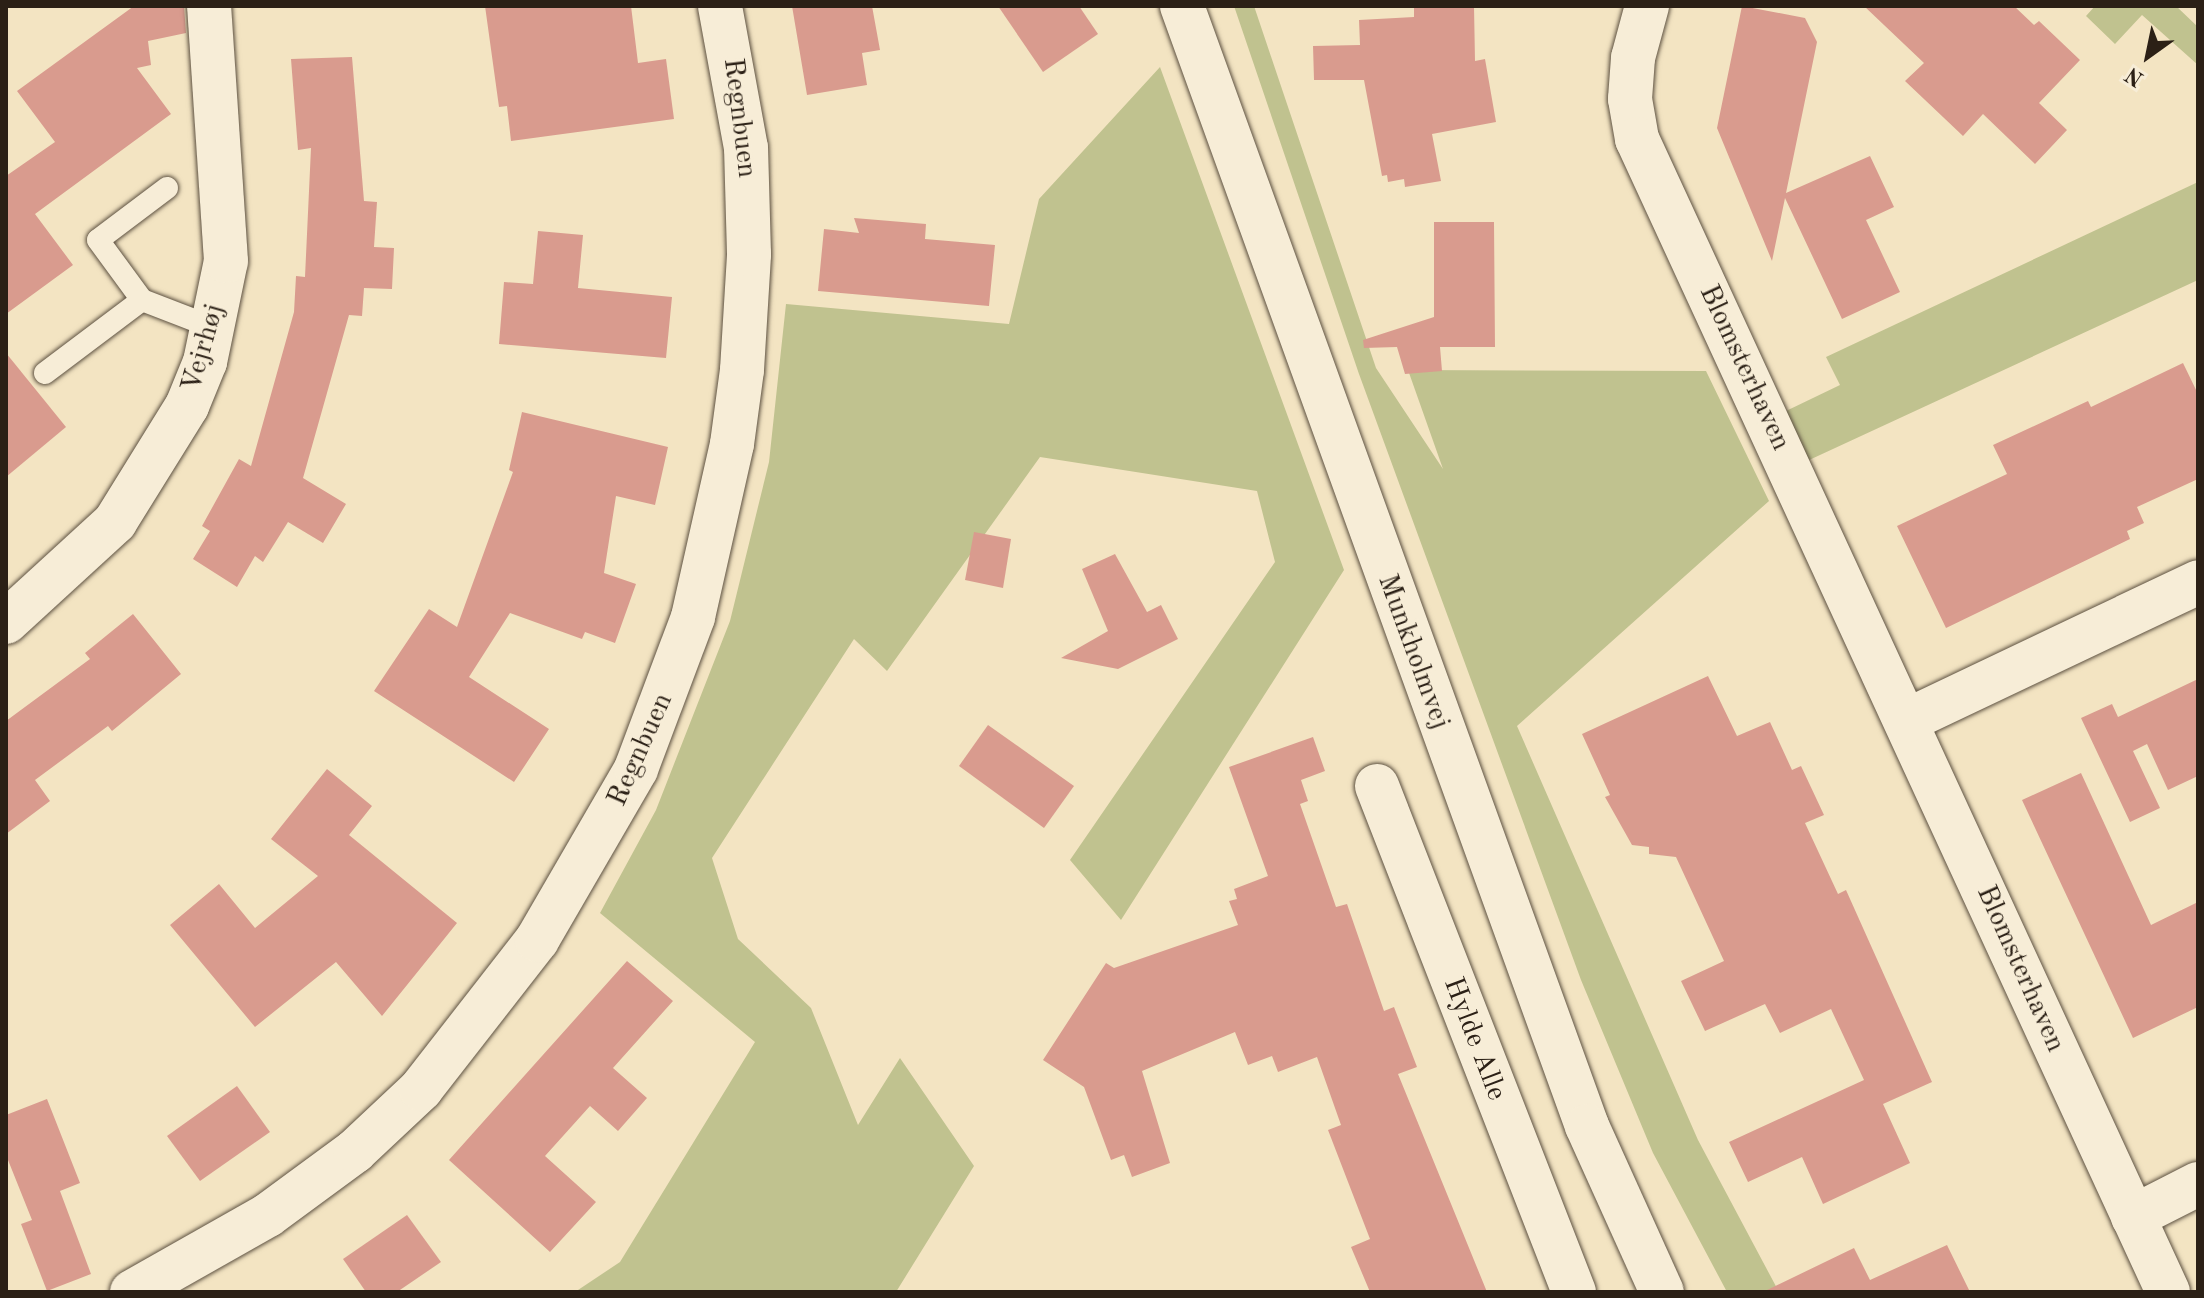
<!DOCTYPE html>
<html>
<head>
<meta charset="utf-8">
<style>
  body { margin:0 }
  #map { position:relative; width:2204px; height:1298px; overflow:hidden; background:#f3e4c2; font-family:"Old Standard TT",serif }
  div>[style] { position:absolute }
  .green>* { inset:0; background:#c0c28f }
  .building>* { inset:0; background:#d99b8e }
  .roads { filter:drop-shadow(0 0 2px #5d5141) drop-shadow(0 0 2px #5d5141) }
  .lane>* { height:22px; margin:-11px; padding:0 11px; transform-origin:11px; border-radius:11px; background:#f7edd7 }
  .street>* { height:44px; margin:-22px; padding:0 22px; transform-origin:22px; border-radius:22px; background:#f7edd7 }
  .secondary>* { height:44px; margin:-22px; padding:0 22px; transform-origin:22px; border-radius:22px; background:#f7edd7 }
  span { translate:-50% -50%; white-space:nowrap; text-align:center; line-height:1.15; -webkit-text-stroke:6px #f7edd7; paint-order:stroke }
  .street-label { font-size:28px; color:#2b2016 }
  .frame { position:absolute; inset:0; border:8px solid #2b2016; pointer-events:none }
  .north { position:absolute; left:2108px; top:16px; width:80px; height:80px; -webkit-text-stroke:6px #f7edd7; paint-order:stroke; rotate:213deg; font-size:22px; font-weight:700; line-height:32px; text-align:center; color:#2b2016 }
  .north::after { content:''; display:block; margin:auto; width:28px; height:36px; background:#2b2016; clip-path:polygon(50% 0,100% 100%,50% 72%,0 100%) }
</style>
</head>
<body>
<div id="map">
  <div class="green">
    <i style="clip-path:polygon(1234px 6px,1254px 6px,1376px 368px,1443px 469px,1408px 370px,1706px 371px,1769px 501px,1517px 726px,1698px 1140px,1779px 1292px,1727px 1292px,1653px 1153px,1581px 980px,1359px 374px)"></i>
    <i style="clip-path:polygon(2095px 6px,2176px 6px,2198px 27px,2198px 65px,2142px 15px,2115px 44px,2086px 16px)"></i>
    <i style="clip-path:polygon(1160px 67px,1344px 570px,1121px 920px,1070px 860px,1275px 562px,1257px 491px,1040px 457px,887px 671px,854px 639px,712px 858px,738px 939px,811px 1008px,858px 1125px,900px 1058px,974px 1166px,896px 1292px,575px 1292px,620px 1262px,755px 1042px,600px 913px,656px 810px,730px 621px,769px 462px,786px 304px,1009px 324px,1039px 199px)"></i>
    <i style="clip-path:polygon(2198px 182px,2198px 280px,1807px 461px,1786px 411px,1840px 385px,1826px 357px)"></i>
  </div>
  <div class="building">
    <i style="clip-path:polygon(134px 6px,184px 6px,186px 33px,148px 41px,151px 65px,137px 68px,171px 114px,35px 214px,73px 265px,6px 314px,6px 176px,55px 142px,17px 91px)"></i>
    <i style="clip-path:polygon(485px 6px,631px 6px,638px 63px,666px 59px,674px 119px,511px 141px,507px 106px,499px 107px)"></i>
    <i style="clip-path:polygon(792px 6px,872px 6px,880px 50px,862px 53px,867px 85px,807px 95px)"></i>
    <i style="clip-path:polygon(998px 6px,1079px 6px,1098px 34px,1043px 72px)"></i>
    <i style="clip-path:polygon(1414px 6px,1474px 6px,1475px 61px,1485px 59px,1496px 122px,1432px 134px,1441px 181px,1405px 187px,1404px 179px,1388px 182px,1387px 175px,1382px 176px,1364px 80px,1314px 80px,1313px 46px,1360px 45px,1359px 20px,1414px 17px)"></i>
    <i style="clip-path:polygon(1742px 6px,1805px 18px,1817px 42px,1786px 193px,1870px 156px,1894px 207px,1866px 220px,1900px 292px,1842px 319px,1785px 198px,1772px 261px,1717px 128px)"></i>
    <i style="clip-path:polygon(1864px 6px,2014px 6px,2034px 25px,2039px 21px,2080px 60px,2039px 103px,2067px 130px,2035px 164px,1983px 114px,1963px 136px,1905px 81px,1924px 63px)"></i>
    <i style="clip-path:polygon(352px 57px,364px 201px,377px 202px,374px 247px,394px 248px,392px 289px,364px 288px,362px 316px,349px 315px,303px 478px,346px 504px,323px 543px,288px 522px,263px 562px,255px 556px,237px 587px,193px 559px,210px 531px,202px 526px,239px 459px,251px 466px,294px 312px,296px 276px,305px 277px,311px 148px,298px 150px,291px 59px)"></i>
    <i style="clip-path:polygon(854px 218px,926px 224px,925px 239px,995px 245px,989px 306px,818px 291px,824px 229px,859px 233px)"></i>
    <i style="clip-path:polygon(1434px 222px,1494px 222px,1495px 347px,1440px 347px,1442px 371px,1405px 374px,1397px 347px,1364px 348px,1363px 340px,1434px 317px)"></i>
    <i style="clip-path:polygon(538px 231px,583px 235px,578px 288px,672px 297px,666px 358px,499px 344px,504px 282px,533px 284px)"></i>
    <i style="clip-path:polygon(6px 353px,66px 427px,6px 477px)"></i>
    <i style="clip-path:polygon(2183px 363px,2198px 394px,2198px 479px,2137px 507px,2144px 523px,2127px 531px,2130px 539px,1946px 628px,1897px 526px,2007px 474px,1993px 445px,2088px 401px,2091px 407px)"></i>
    <i style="clip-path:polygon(522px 412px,668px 447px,655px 505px,616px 496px,604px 573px,636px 584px,615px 643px,585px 632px,582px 639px,510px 613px,469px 677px,549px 729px,514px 782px,374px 691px,429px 609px,457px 627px,513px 472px,509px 470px)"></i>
    <i style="clip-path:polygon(974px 532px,1011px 539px,1003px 588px,965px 580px)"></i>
    <i style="clip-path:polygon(1115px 554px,1147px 612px,1161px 605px,1178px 639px,1118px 669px,1061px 658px,1108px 631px,1082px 569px)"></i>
    <i style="clip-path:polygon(133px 614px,181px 674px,112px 731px,108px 726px,35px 780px,50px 801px,6px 834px,6px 721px,90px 659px,85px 653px)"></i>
    <i style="clip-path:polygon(1708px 676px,1737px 736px,1770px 722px,1792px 770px,1801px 766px,1824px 815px,1805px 823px,1838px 894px,1846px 890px,1932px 1082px,1883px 1104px,1910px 1163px,1823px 1204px,1802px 1157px,1748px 1182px,1729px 1142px,1864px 1080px,1831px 1009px,1780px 1033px,1765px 1004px,1705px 1031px,1681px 981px,1724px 961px,1676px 857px,1649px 854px,1649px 847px,1632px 845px,1605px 797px,1610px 795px,1582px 734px)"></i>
    <i style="clip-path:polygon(2198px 679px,2198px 776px,2168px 790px,2147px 744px,2133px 751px,2160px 808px,2130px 822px,2081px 718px,2112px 704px,2118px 717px)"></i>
    <i style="clip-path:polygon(988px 725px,1074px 786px,1044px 828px,959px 766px)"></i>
    <i style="clip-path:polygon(1313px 737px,1325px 771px,1301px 780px,1308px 801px,1300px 804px,1336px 907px,1347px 904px,1384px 1011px,1394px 1007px,1417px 1067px,1398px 1074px,1487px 1292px,1370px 1292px,1351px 1247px,1370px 1239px,1328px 1130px,1341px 1125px,1317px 1057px,1278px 1072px,1272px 1056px,1248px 1065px,1235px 1032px,1142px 1071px,1170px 1163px,1132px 1177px,1124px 1155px,1111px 1160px,1084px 1087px,1043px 1060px,1106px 963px,1114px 968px,1238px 925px,1229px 901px,1237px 899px,1234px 889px,1268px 876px,1229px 767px)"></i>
    <i style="clip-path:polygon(327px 769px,372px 806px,349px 835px,457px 923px,382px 1016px,336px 962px,255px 1027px,170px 925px,219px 884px,255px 928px,318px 876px,271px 839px)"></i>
    <i style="clip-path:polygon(2081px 773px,2151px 925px,2198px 902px,2198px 1007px,2133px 1038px,2022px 800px)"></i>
    <i style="clip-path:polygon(627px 961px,673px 1001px,613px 1068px,647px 1098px,618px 1131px,590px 1106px,545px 1156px,596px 1202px,550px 1252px,449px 1160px)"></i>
    <i style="clip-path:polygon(237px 1086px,270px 1132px,200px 1181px,167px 1136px)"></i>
    <i style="clip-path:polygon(47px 1099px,80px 1183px,60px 1191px,91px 1274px,47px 1291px,21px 1224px,32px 1220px,6px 1155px,6px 1115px)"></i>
    <i style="clip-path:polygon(407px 1215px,441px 1262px,397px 1292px,366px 1292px,343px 1259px)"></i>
    <i style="clip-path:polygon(1947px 1245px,1970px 1292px,1763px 1292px,1854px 1248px,1870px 1280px)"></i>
  </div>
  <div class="roads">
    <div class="lane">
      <i style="left:167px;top:188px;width:86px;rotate:143deg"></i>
      <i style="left:98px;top:240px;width:74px;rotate:53.7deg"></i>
      <i style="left:142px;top:300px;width:75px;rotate:21.1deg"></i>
      <i style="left:45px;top:373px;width:121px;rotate:-37deg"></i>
    </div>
    <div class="street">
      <i style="left:1647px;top:6px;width:54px;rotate:105.1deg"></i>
      <i style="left:1633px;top:58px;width:41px;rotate:94.2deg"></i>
      <i style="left:1630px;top:99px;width:41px;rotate:80.1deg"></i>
      <i style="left:1637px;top:139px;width:1269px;rotate:65.27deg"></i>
      <i style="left:6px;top:622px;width:148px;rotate:-42.5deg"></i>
      <i style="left:115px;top:522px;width:137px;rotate:-58.2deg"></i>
      <i style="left:187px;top:406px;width:48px;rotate:-67.8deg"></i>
      <i style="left:205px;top:362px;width:103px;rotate:-78.3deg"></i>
      <i style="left:226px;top:261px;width:256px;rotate:-93.8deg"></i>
      <i style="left:1908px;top:720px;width:321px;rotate:-25.4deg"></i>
      <i style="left:1377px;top:786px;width:543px;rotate:68.73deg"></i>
      <i style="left:2133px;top:1217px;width:73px;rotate:-26.9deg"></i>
      <i style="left:132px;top:1292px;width:156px;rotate:-29.5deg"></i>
      <i style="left:268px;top:1215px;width:108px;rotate:-36.3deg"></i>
      <i style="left:355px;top:1151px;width:91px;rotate:-43.2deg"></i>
      <i style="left:421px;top:1089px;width:189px;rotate:-52.1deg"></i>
      <i style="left:537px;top:940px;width:198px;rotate:-59.9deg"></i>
      <i style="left:636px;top:769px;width:162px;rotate:-69.4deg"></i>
      <i style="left:693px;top:617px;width:177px;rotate:-77.3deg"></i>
      <i style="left:732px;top:444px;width:75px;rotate:-82.3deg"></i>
      <i style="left:742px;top:370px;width:116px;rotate:-86.5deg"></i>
      <i style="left:749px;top:254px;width:106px;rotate:-91.6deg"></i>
      <i style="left:746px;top:148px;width:144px;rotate:-100.4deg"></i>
    </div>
    <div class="secondary">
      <i style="left:1182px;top:6px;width:1191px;rotate:70.12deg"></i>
      <i style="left:1587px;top:1126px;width:182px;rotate:65.7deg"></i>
    </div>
  </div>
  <div class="street-label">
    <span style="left:739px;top:118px;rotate:83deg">Regnbuen</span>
    <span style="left:204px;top:348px;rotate:-74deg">Vejrhøj</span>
    <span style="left:1744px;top:368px;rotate:65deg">Blomsterhaven</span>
    <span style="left:1413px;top:652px;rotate:70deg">Munkholmvej</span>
    <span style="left:641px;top:750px;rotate:-66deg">Regnbuen</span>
    <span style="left:2020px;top:969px;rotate:66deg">Blomsterhaven</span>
    <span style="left:1474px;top:1039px;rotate:69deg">Hylde Alle</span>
  </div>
  <div class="frame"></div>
  <div class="north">N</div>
</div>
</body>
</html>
